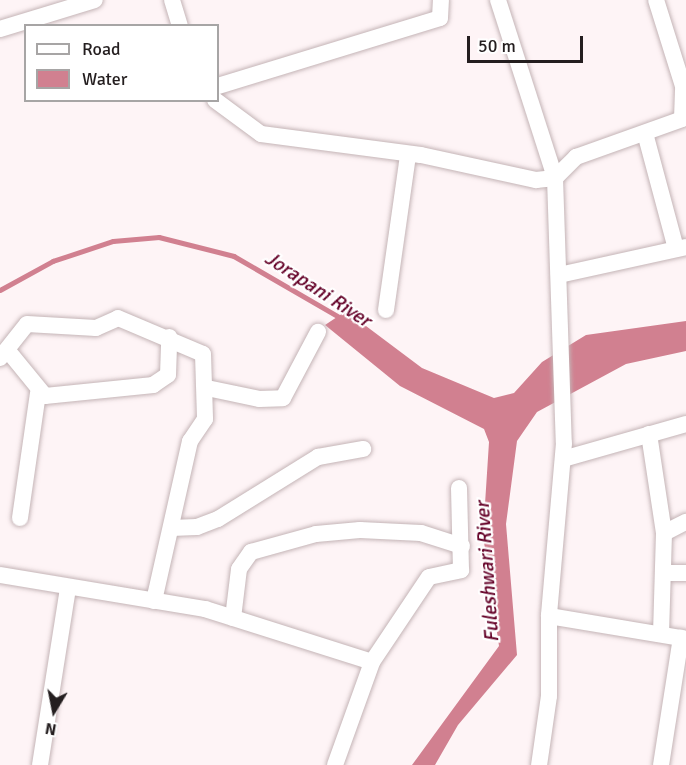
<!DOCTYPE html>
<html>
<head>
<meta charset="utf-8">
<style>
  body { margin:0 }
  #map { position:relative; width:686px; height:765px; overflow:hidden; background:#fef4f6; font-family:Signika,sans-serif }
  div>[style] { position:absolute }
  .water>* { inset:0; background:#d18090 }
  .stream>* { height:4.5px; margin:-2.25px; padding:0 2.25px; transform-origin:2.25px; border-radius:2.25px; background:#d18090 }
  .roads { filter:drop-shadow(0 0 2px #c4b4b6) drop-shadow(0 0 2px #c4b4b6) }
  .minor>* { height:16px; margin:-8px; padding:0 8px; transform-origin:8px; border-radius:8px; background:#fff }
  span { translate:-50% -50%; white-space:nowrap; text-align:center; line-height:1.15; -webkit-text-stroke:4.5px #fff; paint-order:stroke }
  .water-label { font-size:20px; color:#640027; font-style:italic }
  .legend { position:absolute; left:24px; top:24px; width:195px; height:78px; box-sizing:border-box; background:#fff; border:2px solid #a7a5a5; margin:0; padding:8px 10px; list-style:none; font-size:18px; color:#241e1f }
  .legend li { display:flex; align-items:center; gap:12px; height:30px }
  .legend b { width:30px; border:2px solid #a7a5a5 }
  .north { position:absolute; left:24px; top:681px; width:60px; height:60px; -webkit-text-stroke:4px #fff; paint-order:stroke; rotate:190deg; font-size:16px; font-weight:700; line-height:24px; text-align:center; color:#241e1f }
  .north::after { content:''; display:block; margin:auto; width:21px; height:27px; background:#241e1f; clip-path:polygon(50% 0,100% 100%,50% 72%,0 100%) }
  .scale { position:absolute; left:467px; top:36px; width:116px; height:27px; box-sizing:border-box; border:3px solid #241e1f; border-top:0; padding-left:8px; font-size:18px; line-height:21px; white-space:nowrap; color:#241e1f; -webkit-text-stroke:4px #fff; paint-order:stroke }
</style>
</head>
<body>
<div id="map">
  <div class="water">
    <i style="clip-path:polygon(346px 311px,422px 368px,494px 398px,514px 393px,542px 362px,586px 335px,686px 321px,686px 351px,626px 364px,537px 412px,517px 441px,506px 524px,517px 655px,458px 725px,435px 765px,412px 765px,499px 646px,483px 535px,489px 442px,484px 429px,400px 386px,325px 325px)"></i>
  </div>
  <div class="stream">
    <i style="left:0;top:290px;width:60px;rotate:-28.7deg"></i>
    <i style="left:53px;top:261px;width:63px;rotate:-18.4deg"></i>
    <i style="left:113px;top:241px;width:46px;rotate:-5deg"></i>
    <i style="left:159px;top:237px;width:77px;rotate:14.2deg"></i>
    <i style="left:234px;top:256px;width:124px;rotate:30.1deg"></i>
  </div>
  <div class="roads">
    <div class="minor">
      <i style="left:172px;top:0;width:27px;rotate:73deg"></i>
      <i style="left:498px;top:0;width:187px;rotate:72.2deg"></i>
      <i style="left:555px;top:178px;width:265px;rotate:88.1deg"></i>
      <i style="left:564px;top:443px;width:174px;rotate:95deg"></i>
      <i style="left:549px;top:616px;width:80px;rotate:90deg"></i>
      <i style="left:549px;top:696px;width:70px;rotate:98.2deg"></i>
      <i style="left:0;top:29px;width:99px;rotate:-17deg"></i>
      <i style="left:218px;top:86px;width:232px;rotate:-17deg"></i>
      <i style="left:440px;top:18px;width:18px;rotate:-87deg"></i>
      <i style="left:215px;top:100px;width:57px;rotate:36.5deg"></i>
      <i style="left:261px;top:134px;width:161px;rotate:7.5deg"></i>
      <i style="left:421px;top:155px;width:118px;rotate:12.3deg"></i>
      <i style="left:536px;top:180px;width:19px;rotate:-6deg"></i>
      <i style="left:555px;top:178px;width:30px;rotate:-45deg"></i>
      <i style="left:576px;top:157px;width:113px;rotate:-19.7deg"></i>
      <i style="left:682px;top:119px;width:33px;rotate:-88deg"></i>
      <i style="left:683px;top:86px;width:90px;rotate:-107.4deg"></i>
      <i style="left:645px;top:133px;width:120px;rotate:75deg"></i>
      <i style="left:559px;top:275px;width:130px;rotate:-12.4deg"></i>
      <i style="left:386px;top:310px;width:156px;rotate:-81.9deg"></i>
      <i style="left:9px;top:352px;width:57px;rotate:50.7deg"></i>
      <i style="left:45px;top:396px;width:109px;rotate:-5.8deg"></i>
      <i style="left:153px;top:385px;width:18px;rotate:-34deg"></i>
      <i style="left:168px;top:375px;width:38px;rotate:-88deg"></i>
      <i style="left:0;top:358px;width:43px;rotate:-51.5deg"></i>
      <i style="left:27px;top:324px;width:69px;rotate:3.3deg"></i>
      <i style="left:96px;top:328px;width:24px;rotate:-24deg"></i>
      <i style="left:118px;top:318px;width:92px;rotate:23deg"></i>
      <i style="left:203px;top:354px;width:65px;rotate:88.2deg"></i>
      <i style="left:205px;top:419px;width:27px;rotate:124deg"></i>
      <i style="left:190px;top:441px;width:164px;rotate:102.7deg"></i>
      <i style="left:207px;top:388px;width:53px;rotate:11.9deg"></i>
      <i style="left:259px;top:399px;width:24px;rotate:-2deg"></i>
      <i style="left:283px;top:398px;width:75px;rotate:-62.1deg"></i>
      <i style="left:649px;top:434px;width:100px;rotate:81.4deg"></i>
      <i style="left:664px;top:533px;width:101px;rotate:91.7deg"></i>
      <i style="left:563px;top:459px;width:128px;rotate:-15.9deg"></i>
      <i style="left:20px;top:518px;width:126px;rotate:-81.8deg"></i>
      <i style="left:171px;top:528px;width:26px;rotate:-2deg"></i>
      <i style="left:197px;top:527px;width:22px;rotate:-21deg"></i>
      <i style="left:218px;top:519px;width:118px;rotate:-31.8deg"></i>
      <i style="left:318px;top:457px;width:46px;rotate:-10.1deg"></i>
      <i style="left:664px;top:533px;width:25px;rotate:-27deg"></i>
      <i style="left:663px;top:573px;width:23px"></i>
      <i style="left:0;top:575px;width:208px;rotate:9.4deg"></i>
      <i style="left:205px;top:609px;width:175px;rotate:17.6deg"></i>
      <i style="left:549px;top:616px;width:139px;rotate:9.5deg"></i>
      <i style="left:233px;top:618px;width:49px;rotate:-83deg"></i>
      <i style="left:239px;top:569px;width:21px;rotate:-55deg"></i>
      <i style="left:251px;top:552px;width:67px;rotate:-15.5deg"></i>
      <i style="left:316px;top:534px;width:44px;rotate:-5.2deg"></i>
      <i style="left:360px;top:530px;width:61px;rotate:2.8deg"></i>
      <i style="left:421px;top:533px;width:43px;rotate:17.6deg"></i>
      <i style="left:40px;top:765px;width:178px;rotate:-81deg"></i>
      <i style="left:335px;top:765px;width:109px;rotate:-70.2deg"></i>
      <i style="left:372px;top:662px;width:102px;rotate:-56.2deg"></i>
      <i style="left:429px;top:577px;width:33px;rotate:-12deg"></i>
      <i style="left:461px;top:570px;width:82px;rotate:-91.4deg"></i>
      <i style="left:661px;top:765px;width:129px;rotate:-81.1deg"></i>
    </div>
  </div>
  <div class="water-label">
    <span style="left:318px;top:289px;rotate:33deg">Jorapani River</span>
    <span style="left:487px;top:572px;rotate:-94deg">Fuleshwari River</span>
  </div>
  <ul class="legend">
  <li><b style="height:8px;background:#fff"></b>Road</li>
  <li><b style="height:16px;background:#d18090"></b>Water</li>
  </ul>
  <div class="north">N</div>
  <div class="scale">50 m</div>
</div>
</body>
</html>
